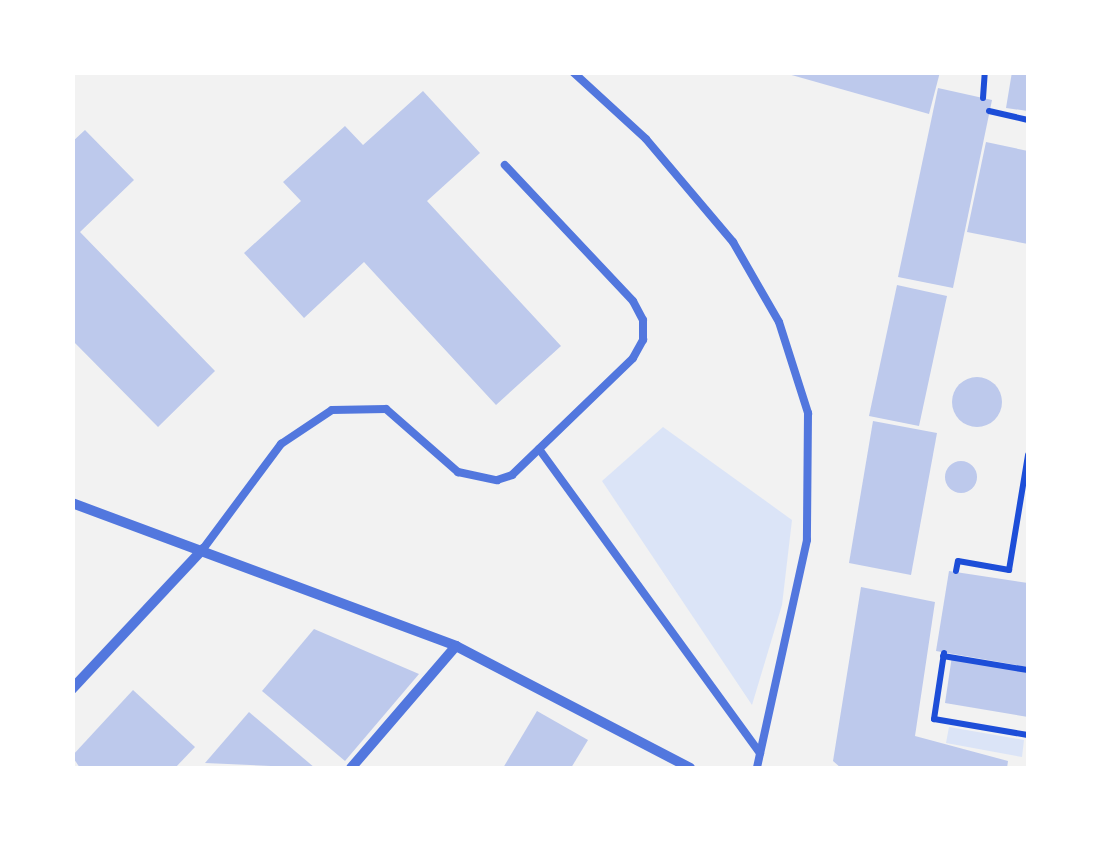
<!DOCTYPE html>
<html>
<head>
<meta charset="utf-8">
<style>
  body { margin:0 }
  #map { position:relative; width:1101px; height:841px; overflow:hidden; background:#f2f2f2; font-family:Montserrat,sans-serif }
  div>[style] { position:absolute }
  .green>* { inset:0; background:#dbe4f7 }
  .building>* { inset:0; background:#bdc9ec }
  .round { border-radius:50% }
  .path>* { height:6px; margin:-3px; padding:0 3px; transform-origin:3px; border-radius:3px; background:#1d4ed8 }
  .service>* { height:8px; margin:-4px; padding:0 4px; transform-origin:4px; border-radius:4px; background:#5277de }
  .minor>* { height:10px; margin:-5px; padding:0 5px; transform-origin:5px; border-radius:5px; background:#5277de }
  span { translate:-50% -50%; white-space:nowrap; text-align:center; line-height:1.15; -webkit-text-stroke:8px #fff; paint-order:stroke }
  .frame { position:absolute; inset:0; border:75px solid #fff; pointer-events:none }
</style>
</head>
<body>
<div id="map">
  <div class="green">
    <i style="clip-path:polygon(663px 427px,792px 520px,782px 605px,752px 705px,602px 481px)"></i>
    <i style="clip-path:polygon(949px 727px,1024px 740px,1022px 757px,946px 743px)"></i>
  </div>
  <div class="building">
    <i style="clip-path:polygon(781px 72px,940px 72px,929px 114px)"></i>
    <i style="clip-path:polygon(1012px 72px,1028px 72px,1028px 111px,1006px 108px)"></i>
    <i style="clip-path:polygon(938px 88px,992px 100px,953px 288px,898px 277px)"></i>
    <i style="clip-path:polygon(423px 91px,480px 153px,427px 201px,561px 346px,496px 405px,364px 262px,304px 318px,244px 253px,301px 201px,283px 182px,345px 126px,363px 145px)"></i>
    <i style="clip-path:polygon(85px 130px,134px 180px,80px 232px,215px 371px,158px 427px,72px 340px,72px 142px)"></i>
    <i style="clip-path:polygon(986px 142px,1028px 151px,1028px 244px,967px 232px)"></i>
    <i style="clip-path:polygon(897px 285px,947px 296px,919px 426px,869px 416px)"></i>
    <i class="round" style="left:952px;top:377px;width:50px;height:50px"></i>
    <i style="clip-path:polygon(873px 421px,937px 433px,911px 575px,849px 563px)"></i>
    <i class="round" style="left:945px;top:461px;width:32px;height:32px"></i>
    <i style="clip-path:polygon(949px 571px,1028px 583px,1028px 667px,936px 651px)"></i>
    <i style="clip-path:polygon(861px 587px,935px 602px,915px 736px,1008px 761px,1007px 768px,841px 768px,833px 761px)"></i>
    <i style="clip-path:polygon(314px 629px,419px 674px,345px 761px,262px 691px)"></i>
    <i style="clip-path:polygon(952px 656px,1028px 669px,1028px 717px,945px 703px)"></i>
    <i style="clip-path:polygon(133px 690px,195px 747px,175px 768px,80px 768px,72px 756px)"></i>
    <i style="clip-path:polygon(537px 711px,588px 740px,571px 768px,503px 768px)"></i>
    <i style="clip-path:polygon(249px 712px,315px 768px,205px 763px)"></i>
  </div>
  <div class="path">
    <i style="left:983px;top:98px;width:26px;rotate:-86deg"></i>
    <i style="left:989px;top:111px;width:40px;rotate:13deg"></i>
    <i style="left:956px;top:571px;width:10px;rotate:-79deg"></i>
    <i style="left:958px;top:561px;width:52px;rotate:10deg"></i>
    <i style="left:1009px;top:570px;width:117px;rotate:-80.6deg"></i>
    <i style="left:944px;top:653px;width:67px;rotate:98.6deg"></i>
    <i style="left:934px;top:719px;width:95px;rotate:9.7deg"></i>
    <i style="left:943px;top:656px;width:86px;rotate:9.4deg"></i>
  </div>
  <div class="service">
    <i style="left:573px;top:72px;width:99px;rotate:42.5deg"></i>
    <i style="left:646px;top:139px;width:135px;rotate:49.8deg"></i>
    <i style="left:733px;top:242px;width:92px;rotate:60.1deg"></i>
    <i style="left:779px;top:322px;width:96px;rotate:72.3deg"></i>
    <i style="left:808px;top:413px;width:127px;rotate:90.5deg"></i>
    <i style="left:807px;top:540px;width:233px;rotate:102.4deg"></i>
    <i style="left:539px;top:449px;width:376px;rotate:54deg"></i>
    <i style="left:203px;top:549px;width:131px;rotate:-53.4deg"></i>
    <i style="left:281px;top:444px;width:61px;rotate:-33.7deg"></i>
    <i style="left:332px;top:410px;width:54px;rotate:-1.1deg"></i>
    <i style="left:386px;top:409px;width:96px;rotate:41.2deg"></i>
    <i style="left:458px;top:472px;width:40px;rotate:12deg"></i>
    <i style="left:497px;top:480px;width:16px;rotate:-18deg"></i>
    <i style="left:512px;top:475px;width:168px;rotate:-44deg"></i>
    <i style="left:633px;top:358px;width:21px;rotate:-61deg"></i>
    <i style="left:643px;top:340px;width:20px;rotate:-90deg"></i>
    <i style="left:643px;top:320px;width:21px;rotate:-118deg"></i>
    <i style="left:633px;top:301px;width:187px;rotate:-133.3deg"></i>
  </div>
  <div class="minor">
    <i style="left:72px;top:503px;width:410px;rotate:20.4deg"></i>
    <i style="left:456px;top:646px;width:264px;rotate:27.5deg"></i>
    <i style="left:72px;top:689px;width:192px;rotate:-46.9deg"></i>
    <i style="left:351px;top:768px;width:161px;rotate:-49.3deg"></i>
  </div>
  <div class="frame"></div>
</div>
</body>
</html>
